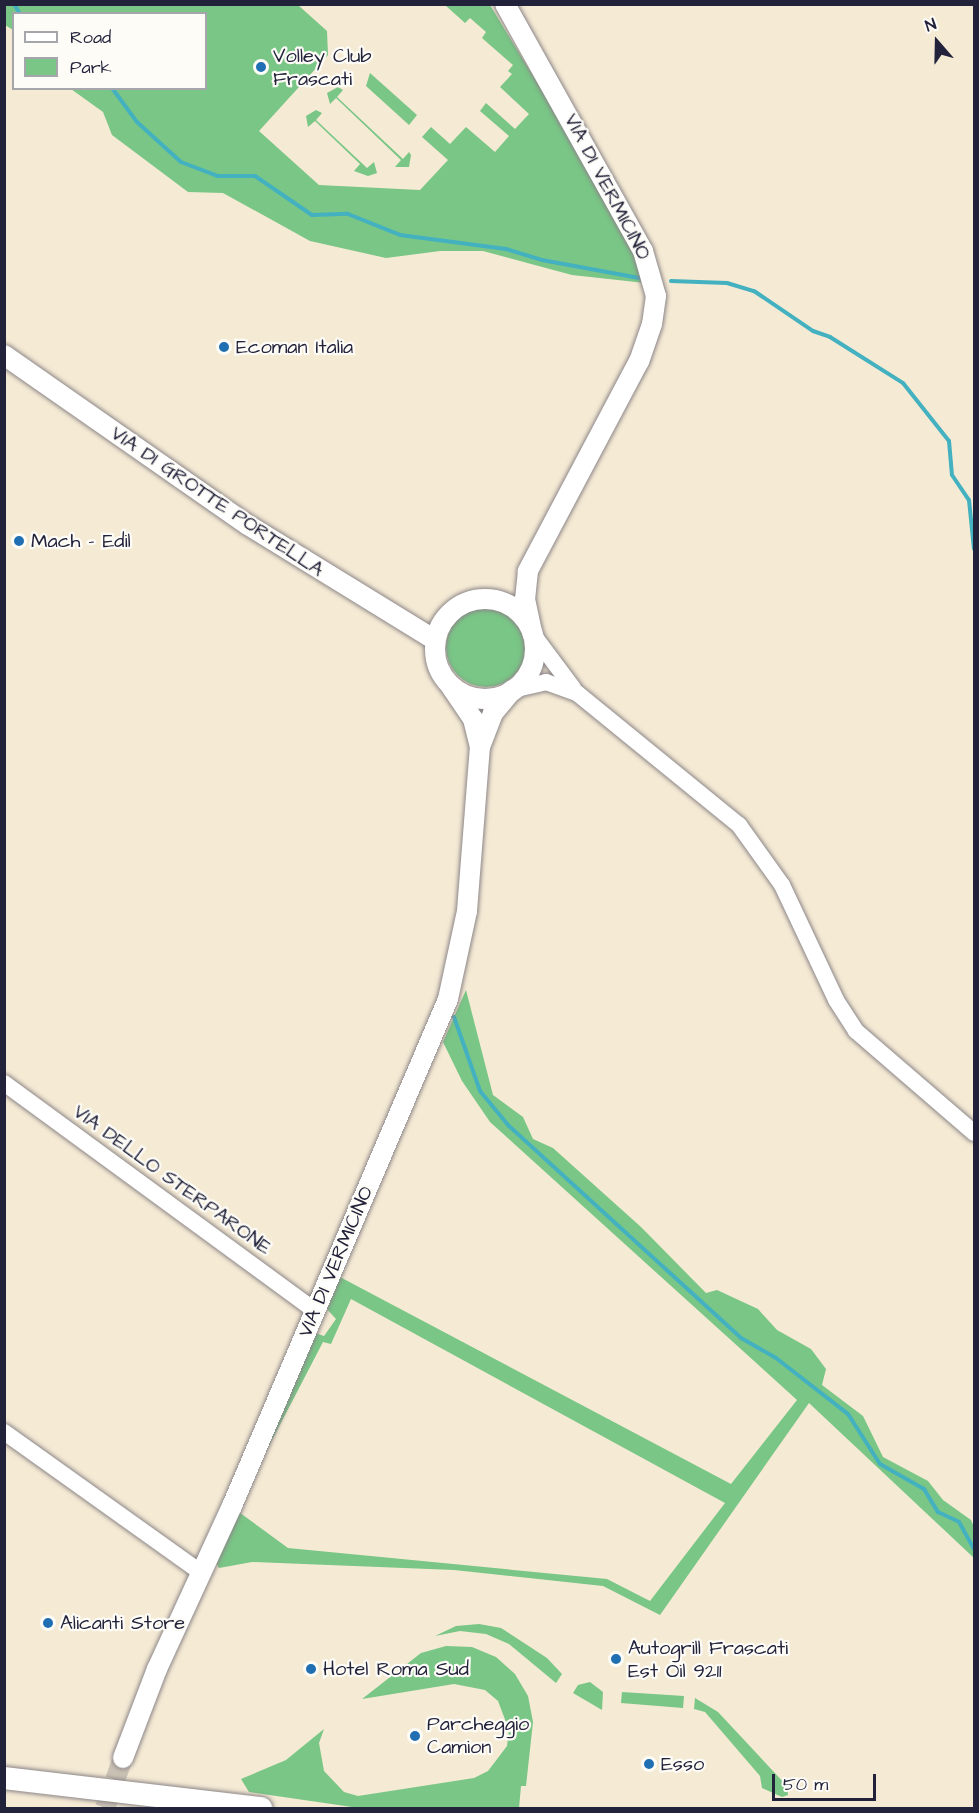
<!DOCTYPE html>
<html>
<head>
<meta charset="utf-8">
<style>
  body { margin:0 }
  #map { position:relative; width:979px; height:1813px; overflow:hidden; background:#f5ead4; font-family:"Architects Daughter",sans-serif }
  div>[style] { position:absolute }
  .green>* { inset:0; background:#79c686 }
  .round { border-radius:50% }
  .stream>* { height:4px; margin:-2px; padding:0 2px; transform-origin:2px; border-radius:2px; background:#43b1c0 }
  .major-tunnel>* { height:20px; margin-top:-10px; transform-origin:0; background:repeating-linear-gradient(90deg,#cbc2b5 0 20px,transparent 0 30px) }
  .roads { filter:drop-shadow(0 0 2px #8c8688) drop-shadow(0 0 2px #8c8688) }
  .minor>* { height:16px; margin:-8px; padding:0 8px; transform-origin:8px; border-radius:8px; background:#fff }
  .major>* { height:20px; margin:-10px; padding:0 10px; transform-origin:10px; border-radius:10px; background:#fff }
  .major>.ring { margin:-10px; padding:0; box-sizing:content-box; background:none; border:20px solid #fff; border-radius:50% }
  .highway>* { height:22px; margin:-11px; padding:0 11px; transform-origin:11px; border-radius:11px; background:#fff }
  .dots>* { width:16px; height:16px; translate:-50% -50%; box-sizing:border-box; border:3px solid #fdfcf7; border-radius:50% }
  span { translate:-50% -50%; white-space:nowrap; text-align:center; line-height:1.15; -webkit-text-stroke:4.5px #fdfcf7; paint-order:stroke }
  .poi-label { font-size:20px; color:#22223b }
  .left { translate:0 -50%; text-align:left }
  .street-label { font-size:20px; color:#22223b }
  .frame { position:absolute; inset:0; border:6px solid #22223b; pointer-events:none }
  .legend { position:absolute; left:12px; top:12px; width:195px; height:78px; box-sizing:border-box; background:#fdfcf7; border:2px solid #a5a5ac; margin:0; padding:8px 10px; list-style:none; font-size:18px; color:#22223b }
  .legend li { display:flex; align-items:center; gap:12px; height:30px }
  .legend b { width:30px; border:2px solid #a5a5ac }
  .north { position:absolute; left:907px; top:12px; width:60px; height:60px; -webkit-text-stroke:4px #fdfcf7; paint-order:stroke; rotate:340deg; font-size:16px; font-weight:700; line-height:24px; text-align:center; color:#22223b }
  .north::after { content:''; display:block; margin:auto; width:21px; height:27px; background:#22223b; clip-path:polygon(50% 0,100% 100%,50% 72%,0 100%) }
  .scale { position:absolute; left:772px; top:1774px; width:104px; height:27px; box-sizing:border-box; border:3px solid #22223b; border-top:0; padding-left:8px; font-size:18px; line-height:21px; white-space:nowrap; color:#22223b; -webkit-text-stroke:4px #fdfcf7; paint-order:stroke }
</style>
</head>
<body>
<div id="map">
  <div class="green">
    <i style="clip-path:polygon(4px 5px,298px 5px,327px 31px,328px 55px,259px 131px,319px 185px,420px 190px,448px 160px,422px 137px,431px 127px,450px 144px,466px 127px,495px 152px,509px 136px,480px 111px,486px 103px,515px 129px,529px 114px,500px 87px,512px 74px,508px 71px,513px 65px,482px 38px,486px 32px,470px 18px,465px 23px,445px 5px,490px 5px,623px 224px,645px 283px,572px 275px,483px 251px,440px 251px,386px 258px,310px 241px,223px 193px,188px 192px,112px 135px,103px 112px,71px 89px,206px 88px,206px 14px,14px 14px,13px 30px,5px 25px)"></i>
    <i style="clip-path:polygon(370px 73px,417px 115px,409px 125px,366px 86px)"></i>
    <i style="clip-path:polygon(338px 87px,343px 90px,337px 97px,403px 159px,409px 152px,411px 155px,409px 167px,395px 167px,401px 160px,336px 98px,330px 104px,327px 93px)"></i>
    <i style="clip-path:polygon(316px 110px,322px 113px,316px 120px,367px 168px,374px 162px,377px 173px,368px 176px,354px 171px,360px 164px,315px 121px,308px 127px,306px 116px)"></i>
    <i class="round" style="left:446px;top:607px;width:80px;height:80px"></i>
    <i style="clip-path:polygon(466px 990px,493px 1095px,523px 1117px,533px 1139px,553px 1148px,641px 1227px,706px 1293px,717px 1290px,758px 1309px,777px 1330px,811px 1349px,826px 1369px,822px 1385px,863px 1416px,883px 1457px,928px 1481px,943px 1500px,971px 1520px,974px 1527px,974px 1558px,809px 1403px,660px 1615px,603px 1586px,454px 1570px,252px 1562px,219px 1568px,215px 1561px,236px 1510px,288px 1548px,607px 1579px,650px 1601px,725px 1503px,351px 1299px,331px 1344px,323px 1342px,243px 1496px,315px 1333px,324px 1336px,336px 1319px,325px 1307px,340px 1277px,731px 1484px,797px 1400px,490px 1122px,462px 1081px,443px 1042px)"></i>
    <i style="clip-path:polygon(479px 1624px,501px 1628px,547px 1658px,562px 1674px,556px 1683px,509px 1644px,486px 1634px,460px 1631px,435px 1636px,456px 1626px)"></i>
    <i style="clip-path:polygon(446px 1646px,472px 1647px,496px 1657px,515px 1674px,528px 1696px,533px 1722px,526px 1786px,521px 1786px,519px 1808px,359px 1808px,249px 1792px,241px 1779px,286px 1760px,324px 1729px,319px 1743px,324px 1771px,344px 1792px,358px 1796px,474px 1778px,488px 1771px,507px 1746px,509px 1730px,498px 1701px,485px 1690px,454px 1684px,362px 1699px,421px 1653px)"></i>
    <i style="clip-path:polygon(590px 1682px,603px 1692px,602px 1710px,573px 1693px,578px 1685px)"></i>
    <i style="clip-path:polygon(622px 1692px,684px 1696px,683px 1708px,621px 1703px)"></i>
    <i style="clip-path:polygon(695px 1698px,718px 1712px,787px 1786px,788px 1795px,782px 1797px,762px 1788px,760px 1776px,705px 1712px,694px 1709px)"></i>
  </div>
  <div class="stream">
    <i style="left:14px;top:4px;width:12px;rotate:59deg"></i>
    <i style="left:112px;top:88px;width:42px;rotate:53.7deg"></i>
    <i style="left:137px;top:122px;width:59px;rotate:42.3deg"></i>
    <i style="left:181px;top:162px;width:39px;rotate:21deg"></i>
    <i style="left:217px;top:176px;width:38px"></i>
    <i style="left:255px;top:176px;width:69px;rotate:34.4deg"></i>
    <i style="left:312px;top:215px;width:36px;rotate:-2deg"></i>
    <i style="left:348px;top:214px;width:56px;rotate:22deg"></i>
    <i style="left:400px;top:235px;width:107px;rotate:7.5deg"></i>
    <i style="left:506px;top:249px;width:38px;rotate:17deg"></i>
    <i style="left:542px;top:260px;width:99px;rotate:10.5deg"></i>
    <i style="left:671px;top:281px;width:56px;rotate:2deg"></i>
    <i style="left:727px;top:283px;width:28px;rotate:17deg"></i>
    <i style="left:754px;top:291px;width:71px;rotate:34.1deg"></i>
    <i style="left:813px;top:331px;width:18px;rotate:19deg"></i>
    <i style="left:830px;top:337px;width:86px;rotate:32.2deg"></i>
    <i style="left:903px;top:383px;width:74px;rotate:51.6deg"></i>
    <i style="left:949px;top:441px;width:34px;rotate:85deg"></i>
    <i style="left:952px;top:475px;width:30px;rotate:56deg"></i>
    <i style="left:969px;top:500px;width:49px;rotate:84.2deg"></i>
    <i style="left:454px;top:1017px;width:78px;rotate:70.6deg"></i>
    <i style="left:480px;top:1091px;width:45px;rotate:50.4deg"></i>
    <i style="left:509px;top:1126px;width:314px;rotate:42.4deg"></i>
    <i style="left:741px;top:1338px;width:40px;rotate:29.7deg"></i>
    <i style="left:776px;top:1358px;width:91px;rotate:37.9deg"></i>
    <i style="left:848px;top:1414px;width:59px;rotate:57.4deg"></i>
    <i style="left:880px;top:1464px;width:51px;rotate:29.6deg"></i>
    <i style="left:924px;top:1489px;width:27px;rotate:59deg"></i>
    <i style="left:938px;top:1512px;width:23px;rotate:25deg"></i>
    <i style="left:959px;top:1522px;width:31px;rotate:61deg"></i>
  </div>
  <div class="major-tunnel">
    <i style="left:105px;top:1808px;width:53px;rotate:-70.2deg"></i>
  </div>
  <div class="roads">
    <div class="minor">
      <i style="left:532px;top:633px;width:69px;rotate:53.3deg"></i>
      <i style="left:512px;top:690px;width:35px;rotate:-13deg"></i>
      <i style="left:546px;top:682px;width:33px;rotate:20deg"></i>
      <i style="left:577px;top:693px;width:209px;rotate:39.2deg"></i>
      <i style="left:739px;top:825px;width:74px;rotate:54.4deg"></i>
      <i style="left:782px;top:885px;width:127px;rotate:64.8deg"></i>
      <i style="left:836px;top:1000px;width:37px;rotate:57deg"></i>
      <i style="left:856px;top:1031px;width:156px;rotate:40.8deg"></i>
      <i style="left:4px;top:1083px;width:386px;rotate:36.2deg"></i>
      <i style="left:4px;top:1432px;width:243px;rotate:35.5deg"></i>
    </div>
    <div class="major">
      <i style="left:505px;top:4px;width:283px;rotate:60.8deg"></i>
      <i style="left:643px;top:251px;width:47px;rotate:73.9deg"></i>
      <i style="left:656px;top:296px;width:28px;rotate:98deg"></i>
      <i style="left:652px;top:324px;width:39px;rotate:109deg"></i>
      <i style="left:639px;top:361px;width:238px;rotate:117.9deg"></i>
      <i style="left:528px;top:571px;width:28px;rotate:96deg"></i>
      <i style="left:525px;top:599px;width:35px;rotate:78deg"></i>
      <i style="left:4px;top:355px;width:297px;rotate:34.9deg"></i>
      <i style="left:248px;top:525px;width:220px;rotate:31.6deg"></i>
      <i class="ring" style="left:435px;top:599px;width:80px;height:80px"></i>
      <i style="left:480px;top:747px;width:36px;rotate:-69deg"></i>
      <i style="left:493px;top:713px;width:30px;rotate:-50deg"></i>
      <i style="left:123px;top:1758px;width:95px;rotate:-69.1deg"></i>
      <i style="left:157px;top:1669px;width:179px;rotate:-65.3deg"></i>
      <i style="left:232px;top:1506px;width:551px;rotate:-66.92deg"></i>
      <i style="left:448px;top:999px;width:90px;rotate:-77.8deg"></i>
      <i style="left:467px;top:911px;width:165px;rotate:-85.5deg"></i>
      <i style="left:480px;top:747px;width:29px;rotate:-104deg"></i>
      <i style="left:473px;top:719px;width:41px;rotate:-124.1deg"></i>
    </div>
    <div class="highway">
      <i style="left:4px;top:1778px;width:259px;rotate:6.7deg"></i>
    </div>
  </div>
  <div class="dots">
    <i style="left:261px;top:67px;background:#1f6fb2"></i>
    <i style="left:224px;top:347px;background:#1f6fb2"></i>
    <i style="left:19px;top:541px;background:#1f6fb2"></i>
    <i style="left:48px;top:1623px;background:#1f6fb2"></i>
    <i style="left:616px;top:1659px;background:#1f6fb2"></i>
    <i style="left:311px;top:1669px;background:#1f6fb2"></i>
    <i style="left:415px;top:1736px;background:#1f6fb2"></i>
    <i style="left:649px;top:1764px;background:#1f6fb2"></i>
  </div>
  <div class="poi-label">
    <span class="left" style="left:273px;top:68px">Volley Club<br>Frascati</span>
    <span class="left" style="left:236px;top:347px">Ecoman Italia</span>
    <span class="left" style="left:31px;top:541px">Mach - Edil</span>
    <span class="left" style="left:60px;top:1623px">Alicanti Store</span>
    <span class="left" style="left:628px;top:1660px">Autogrill Frascati<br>Est Oil 9211</span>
    <span class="left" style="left:323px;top:1669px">Hotel Roma Sud</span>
    <span class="left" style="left:427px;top:1736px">Parcheggio<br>Camion</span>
    <span class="left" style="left:661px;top:1764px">Esso</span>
  </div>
  <div class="street-label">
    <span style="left:607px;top:187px;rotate:62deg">VIA DI VERMICINO</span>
    <span style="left:217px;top:502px;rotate:34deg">VIA DI GROTTE PORTELLA</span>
    <span style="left:172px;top:1180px;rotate:36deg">VIA DELLO STERPARONE</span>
    <span style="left:336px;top:1262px;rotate:-67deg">VIA DI VERMICINO</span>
  </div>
  <div class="frame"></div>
  <ul class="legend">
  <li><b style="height:8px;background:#fff"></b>Road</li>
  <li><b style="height:16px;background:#79c686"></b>Park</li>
  </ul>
  <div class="north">N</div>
  <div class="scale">50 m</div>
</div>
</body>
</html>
